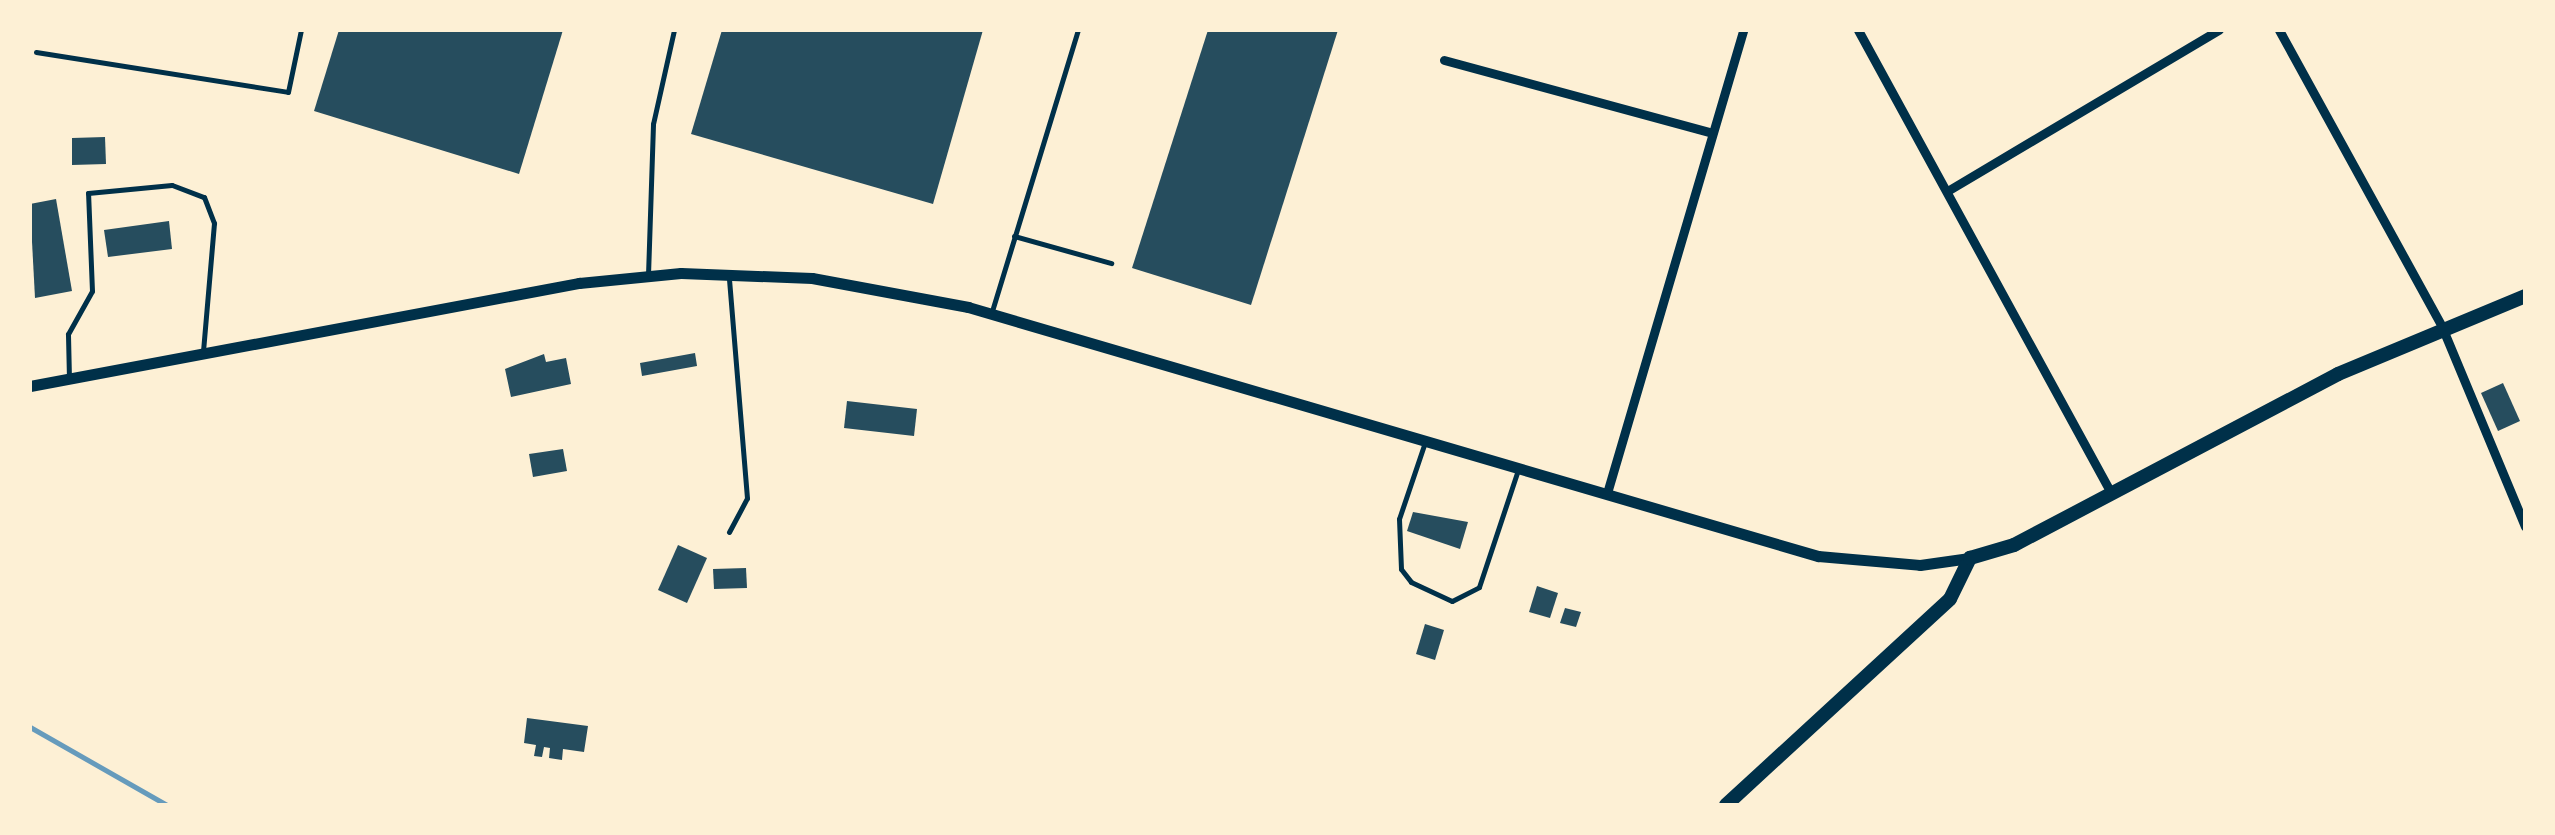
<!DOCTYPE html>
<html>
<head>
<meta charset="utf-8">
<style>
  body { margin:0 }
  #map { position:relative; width:2555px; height:835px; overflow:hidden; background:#fdf0d5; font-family:"Roboto Condensed",sans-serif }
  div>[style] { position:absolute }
  .stream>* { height:5px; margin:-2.5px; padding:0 2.5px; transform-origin:2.5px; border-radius:2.5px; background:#669bbc }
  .building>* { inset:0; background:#264d5e }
  .service>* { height:5px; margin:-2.5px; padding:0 2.5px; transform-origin:2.5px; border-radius:2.5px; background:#003049 }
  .minor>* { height:9px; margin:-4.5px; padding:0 4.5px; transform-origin:4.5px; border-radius:4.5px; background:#003049 }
  .tertiary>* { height:11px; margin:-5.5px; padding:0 5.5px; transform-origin:5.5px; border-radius:5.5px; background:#003049 }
  .primary>* { height:14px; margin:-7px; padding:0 7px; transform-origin:7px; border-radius:7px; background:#003049 }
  span { translate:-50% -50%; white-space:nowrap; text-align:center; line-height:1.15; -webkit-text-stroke:8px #fdf0d5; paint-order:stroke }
  .frame { position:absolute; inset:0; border:32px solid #fdf0d5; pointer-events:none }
</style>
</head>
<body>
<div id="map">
  <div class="stream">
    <i style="left:30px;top:727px;width:158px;rotate:29.7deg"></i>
  </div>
  <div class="building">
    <i style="clip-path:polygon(339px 30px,563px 30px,519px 174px,314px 111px)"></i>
    <i style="clip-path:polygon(722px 30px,983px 30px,933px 204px,691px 134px)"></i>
    <i style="clip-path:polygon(1208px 30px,1338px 30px,1251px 305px,1132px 268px)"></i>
    <i style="clip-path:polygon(105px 137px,106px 164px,72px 165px,72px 138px)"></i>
    <i style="clip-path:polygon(56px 199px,72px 291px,35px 298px,30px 204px)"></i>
    <i style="clip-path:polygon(169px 221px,172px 249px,108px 257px,104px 230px)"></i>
    <i style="clip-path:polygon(695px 353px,697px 366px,642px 376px,640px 363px)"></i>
    <i style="clip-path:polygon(544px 354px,546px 362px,566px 358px,571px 384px,511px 397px,505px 369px)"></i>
    <i style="clip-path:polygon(2503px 383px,2520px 421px,2498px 431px,2481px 393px)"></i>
    <i style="clip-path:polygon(847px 401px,917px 409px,914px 436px,844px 428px)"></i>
    <i style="clip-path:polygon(563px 449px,567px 471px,533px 477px,529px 454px)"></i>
    <i style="clip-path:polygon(1413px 512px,1468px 522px,1460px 549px,1407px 531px)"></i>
    <i style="clip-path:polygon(678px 545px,707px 558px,687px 603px,658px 590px)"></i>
    <i style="clip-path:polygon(746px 568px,747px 588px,714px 589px,713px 569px)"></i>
    <i style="clip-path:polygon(1537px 586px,1558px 593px,1550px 618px,1529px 612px)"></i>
    <i style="clip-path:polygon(1565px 608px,1581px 612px,1576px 627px,1560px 623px)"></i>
    <i style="clip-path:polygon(1425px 624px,1444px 630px,1435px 660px,1416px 654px)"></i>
    <i style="clip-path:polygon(527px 718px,588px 726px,584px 752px,563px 749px,562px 760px,549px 758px,550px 748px,544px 747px,542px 757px,534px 756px,536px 745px,524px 743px)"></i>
  </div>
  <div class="service">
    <i style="left:36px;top:52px;width:255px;rotate:9deg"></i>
    <i style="left:288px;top:92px;width:63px;rotate:-78.2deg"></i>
    <i style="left:1014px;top:236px;width:101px;rotate:15.6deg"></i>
    <i style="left:648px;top:275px;width:151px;rotate:-88.1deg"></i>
    <i style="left:653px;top:124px;width:96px;rotate:-77.4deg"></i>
    <i style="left:992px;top:311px;width:294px;rotate:-73deg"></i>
    <i style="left:69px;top:379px;width:45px;rotate:-91.3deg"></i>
    <i style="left:68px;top:334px;width:49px;rotate:-60.8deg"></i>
    <i style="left:92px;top:291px;width:98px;rotate:-92.3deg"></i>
    <i style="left:88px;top:193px;width:84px;rotate:-5.4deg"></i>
    <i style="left:172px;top:185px;width:34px;rotate:21deg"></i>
    <i style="left:204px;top:197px;width:28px;rotate:69deg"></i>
    <i style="left:214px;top:223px;width:128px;rotate:94.9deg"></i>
    <i style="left:1425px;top:442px;width:81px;rotate:108.7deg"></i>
    <i style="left:1399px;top:519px;width:50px;rotate:87.7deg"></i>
    <i style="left:1401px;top:569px;width:16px;rotate:52deg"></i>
    <i style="left:1411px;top:582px;width:45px;rotate:24.9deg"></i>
    <i style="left:1452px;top:601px;width:30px;rotate:-27deg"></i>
    <i style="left:1479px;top:587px;width:123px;rotate:-71.6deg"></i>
    <i style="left:729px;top:532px;width:38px;rotate:-62deg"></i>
    <i style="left:747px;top:498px;width:222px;rotate:-94.7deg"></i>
  </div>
  <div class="minor">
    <i style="left:1858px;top:30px;width:525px;rotate:61.34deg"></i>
    <i style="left:2279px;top:30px;width:339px;rotate:61.2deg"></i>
    <i style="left:2442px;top:327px;width:216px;rotate:67.4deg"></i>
    <i style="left:1444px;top:60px;width:278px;rotate:15.2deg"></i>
    <i style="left:1949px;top:190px;width:314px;rotate:-30.7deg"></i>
    <i style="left:1607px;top:493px;width:483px;rotate:-73.6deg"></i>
  </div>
  <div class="tertiary">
    <i style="left:30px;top:386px;width:559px;rotate:-10.63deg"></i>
    <i style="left:579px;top:283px;width:102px;rotate:-5.6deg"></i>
    <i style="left:681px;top:273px;width:131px;rotate:2.2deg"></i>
    <i style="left:812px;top:278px;width:159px;rotate:10.5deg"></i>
    <i style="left:968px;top:307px;width:886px;rotate:16.33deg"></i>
    <i style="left:1818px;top:556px;width:102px;rotate:5deg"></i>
    <i style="left:1920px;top:565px;width:50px;rotate:-8deg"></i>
  </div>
  <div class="primary">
    <i style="left:1726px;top:805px;width:304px;rotate:-42.6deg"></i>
    <i style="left:1950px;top:599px;width:46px;rotate:-64deg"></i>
    <i style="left:1970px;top:558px;width:46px;rotate:-16.5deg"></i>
    <i style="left:2014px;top:545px;width:366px;rotate:-27.8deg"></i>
    <i style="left:2338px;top:374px;width:203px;rotate:-22.6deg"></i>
  </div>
  <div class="frame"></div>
</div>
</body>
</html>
